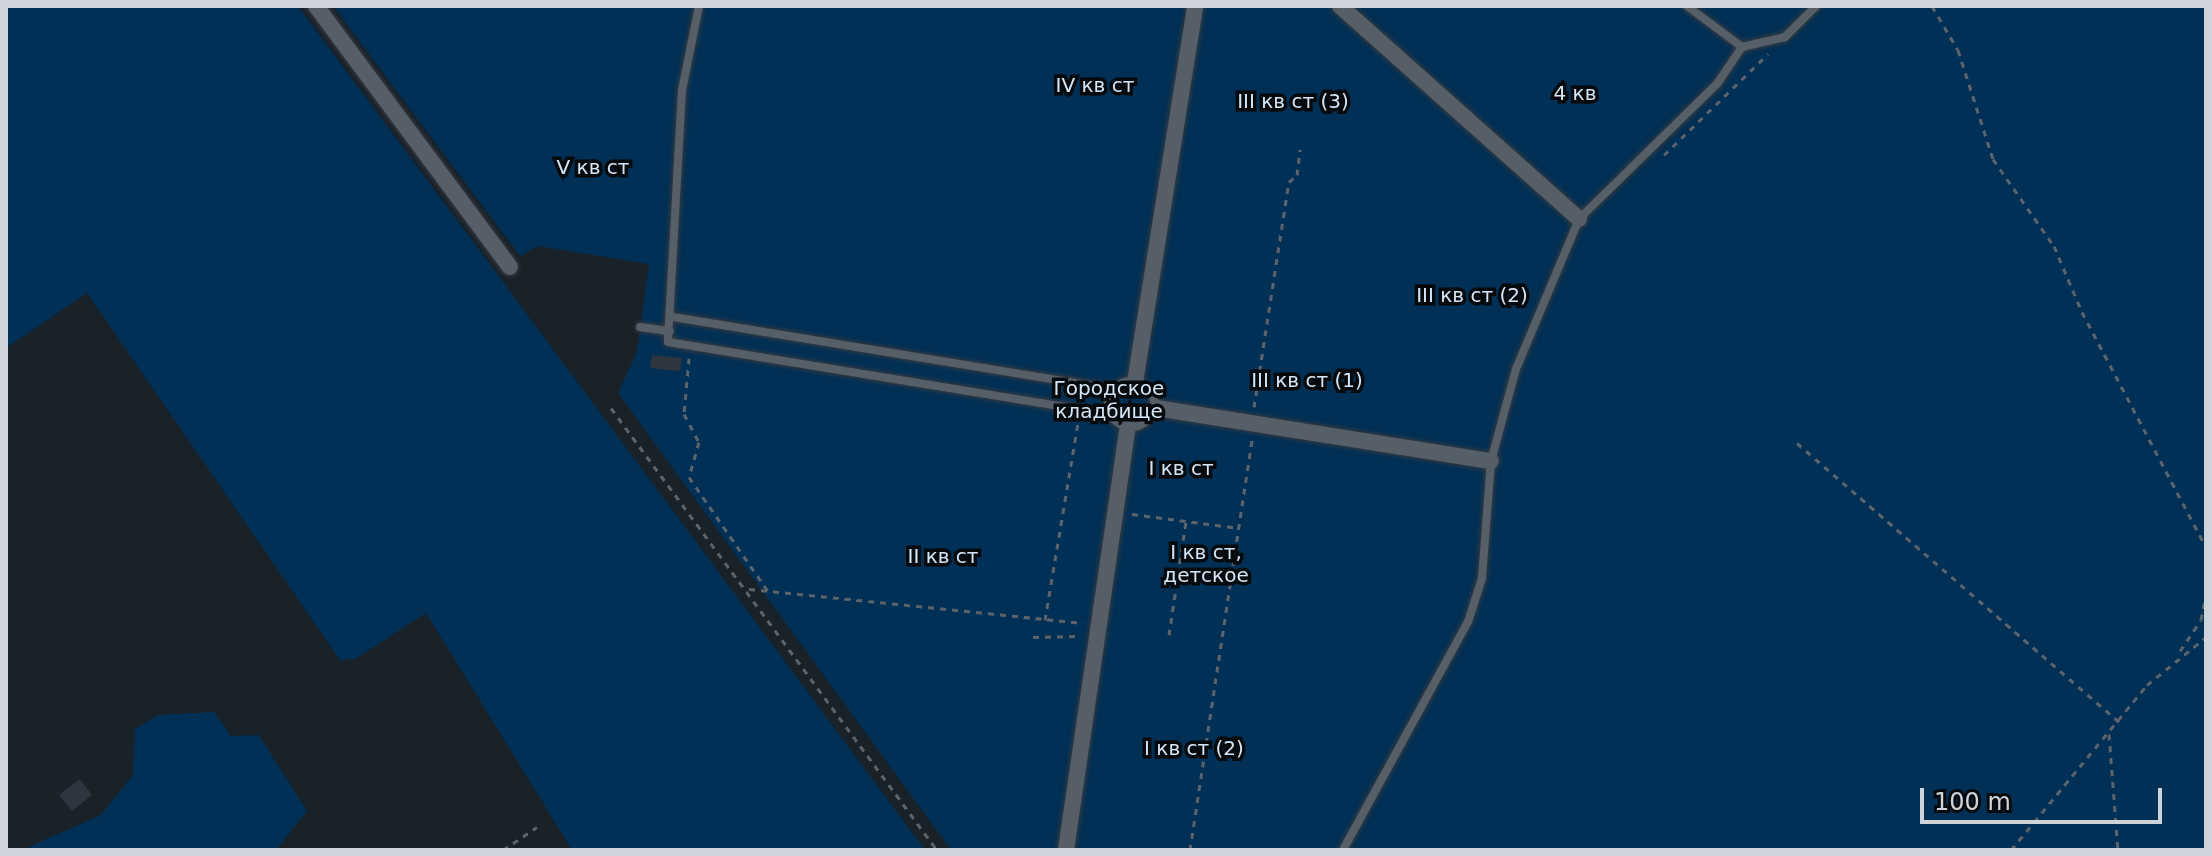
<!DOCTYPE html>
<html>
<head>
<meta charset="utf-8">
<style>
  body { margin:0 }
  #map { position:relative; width:2212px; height:856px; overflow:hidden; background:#192129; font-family:"DejaVu Sans",sans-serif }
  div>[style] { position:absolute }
  .green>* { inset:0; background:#003055 }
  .building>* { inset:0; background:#2d363e }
  .path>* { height:3px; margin-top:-1.5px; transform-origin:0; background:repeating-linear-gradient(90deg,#5d636b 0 6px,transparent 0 12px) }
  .roads { filter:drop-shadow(0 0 2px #353a41) drop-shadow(0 0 2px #353a41) }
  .service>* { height:8px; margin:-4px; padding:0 4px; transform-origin:4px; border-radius:4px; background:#565f68 }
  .service>.ring { margin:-4px; padding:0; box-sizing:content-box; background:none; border:8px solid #565f68; border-radius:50% }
  .minor>* { height:16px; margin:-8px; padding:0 8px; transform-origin:8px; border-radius:8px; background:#565f68 }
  span { translate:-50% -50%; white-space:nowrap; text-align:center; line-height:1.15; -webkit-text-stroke:7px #070a0d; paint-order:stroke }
  .park-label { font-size:20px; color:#d3e6f8 }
  .frame { position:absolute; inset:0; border:8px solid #cfd4da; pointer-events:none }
  .scale { position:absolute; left:1920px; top:788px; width:242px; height:36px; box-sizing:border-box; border:4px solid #cfd4da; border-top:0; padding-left:10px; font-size:24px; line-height:28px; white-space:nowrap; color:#cfd4da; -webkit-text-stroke:6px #070a0d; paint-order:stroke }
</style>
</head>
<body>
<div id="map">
  <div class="green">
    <i style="clip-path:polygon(6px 6px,298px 6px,925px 850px,572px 850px,426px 613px,355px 659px,340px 660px,87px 293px,6px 348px)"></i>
    <i style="clip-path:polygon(333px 6px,2206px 6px,2206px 850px,951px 850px,618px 393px,637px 352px,649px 264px,537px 246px,520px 256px)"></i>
    <i style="clip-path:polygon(214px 712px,231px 736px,259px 735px,307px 811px,276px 850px,22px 850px,101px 815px,133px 775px,135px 729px,158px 715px)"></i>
  </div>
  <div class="building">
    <i style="clip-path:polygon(652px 355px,682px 358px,680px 371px,650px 368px)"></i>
    <i style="clip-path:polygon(80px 779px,92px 795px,72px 811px,59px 795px)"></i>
  </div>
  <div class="path">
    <i style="left:1932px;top:6px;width:51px;rotate:59.4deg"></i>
    <i style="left:1958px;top:50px;width:114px;rotate:72.2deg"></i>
    <i style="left:1993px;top:159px;width:106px;rotate:55deg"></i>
    <i style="left:2054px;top:246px;width:72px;rotate:67deg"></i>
    <i style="left:2082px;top:312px;width:266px;rotate:62.2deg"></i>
    <i style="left:1664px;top:155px;width:145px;rotate:-44.2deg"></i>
    <i style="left:689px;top:358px;width:56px;rotate:95.1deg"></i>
    <i style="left:684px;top:414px;width:32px;rotate:62deg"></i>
    <i style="left:699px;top:442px;width:36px;rotate:106deg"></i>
    <i style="left:689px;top:477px;width:139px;rotate:55.3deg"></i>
    <i style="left:1254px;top:407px;width:228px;rotate:-81.2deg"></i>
    <i style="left:1289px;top:182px;width:11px;rotate:-41deg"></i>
    <i style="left:1297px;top:175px;width:26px;rotate:-83deg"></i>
    <i style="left:611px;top:408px;width:549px;rotate:53.59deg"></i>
    <i style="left:1797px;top:443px;width:426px;rotate:40.9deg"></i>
    <i style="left:1132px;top:514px;width:108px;rotate:7.5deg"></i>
    <i style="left:749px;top:589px;width:336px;rotate:5.8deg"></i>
    <i style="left:1045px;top:620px;width:201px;rotate:-80.5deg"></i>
    <i style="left:1169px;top:635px;width:115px;rotate:-81.5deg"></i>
    <i style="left:1033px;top:637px;width:48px;rotate:-1.2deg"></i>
    <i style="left:2180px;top:651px;width:37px;rotate:-56deg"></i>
    <i style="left:2201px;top:620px;width:26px;rotate:-79deg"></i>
    <i style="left:2109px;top:734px;width:116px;rotate:85.6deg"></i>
    <i style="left:503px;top:850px;width:41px;rotate:-34.1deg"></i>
    <i style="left:1190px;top:850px;width:417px;rotate:-81.4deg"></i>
    <i style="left:2011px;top:850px;width:214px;rotate:-50.5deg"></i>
    <i style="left:2147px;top:685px;width:76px;rotate:-39.1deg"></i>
  </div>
  <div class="roads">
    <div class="service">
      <i style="left:699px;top:6px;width:86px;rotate:101.4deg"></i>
      <i style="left:682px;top:90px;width:252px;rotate:93.2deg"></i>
      <i style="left:668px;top:342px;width:448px;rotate:9.3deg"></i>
      <i style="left:1687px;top:6px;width:69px;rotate:36.7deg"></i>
      <i style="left:673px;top:317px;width:446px;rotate:9.3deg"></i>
      <i style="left:640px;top:327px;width:30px;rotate:8deg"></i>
      <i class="ring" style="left:1108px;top:381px;width:38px;height:38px"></i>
      <i style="left:1343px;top:850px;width:260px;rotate:-61.3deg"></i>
      <i style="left:1468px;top:622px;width:46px;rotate:-72.3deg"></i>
      <i style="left:1482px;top:578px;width:117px;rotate:-85.6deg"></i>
      <i style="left:1491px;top:461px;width:95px;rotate:-74.8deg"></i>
      <i style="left:1516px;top:369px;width:163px;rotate:-67.2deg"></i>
      <i style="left:1579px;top:219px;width:193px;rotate:-44.4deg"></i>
      <i style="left:1717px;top:84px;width:45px;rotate:-56deg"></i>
      <i style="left:1742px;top:47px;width:44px;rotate:-13.1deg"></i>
      <i style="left:1785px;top:37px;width:44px;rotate:-45deg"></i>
    </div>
    <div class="minor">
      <i style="left:316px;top:6px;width:325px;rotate:53.4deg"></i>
      <i style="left:1340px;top:6px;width:320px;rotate:41.7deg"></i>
      <i style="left:1135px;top:382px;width:381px;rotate:-80.9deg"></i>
      <i style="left:1156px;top:408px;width:339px;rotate:9deg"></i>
      <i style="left:1066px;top:850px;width:428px;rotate:-81.7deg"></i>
    </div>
  </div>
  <div class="park-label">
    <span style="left:1095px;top:85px">IV кв ст</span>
    <span style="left:1575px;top:93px">4 кв</span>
    <span style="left:1293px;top:101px">III кв ст (3)</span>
    <span style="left:593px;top:167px">V кв ст</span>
    <span style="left:1472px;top:295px">III кв ст (2)</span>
    <span style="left:1307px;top:380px">III кв ст (1)</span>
    <span style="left:1109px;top:400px">Городское<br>кладбище</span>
    <span style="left:1181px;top:468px">I кв ст</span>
    <span style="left:1206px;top:564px">I кв ст,<br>детское</span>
    <span style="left:943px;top:556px">II кв ст</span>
    <span style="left:1194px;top:748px">I кв ст (2)</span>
  </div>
  <div class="frame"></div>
  <div class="scale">100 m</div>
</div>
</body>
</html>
